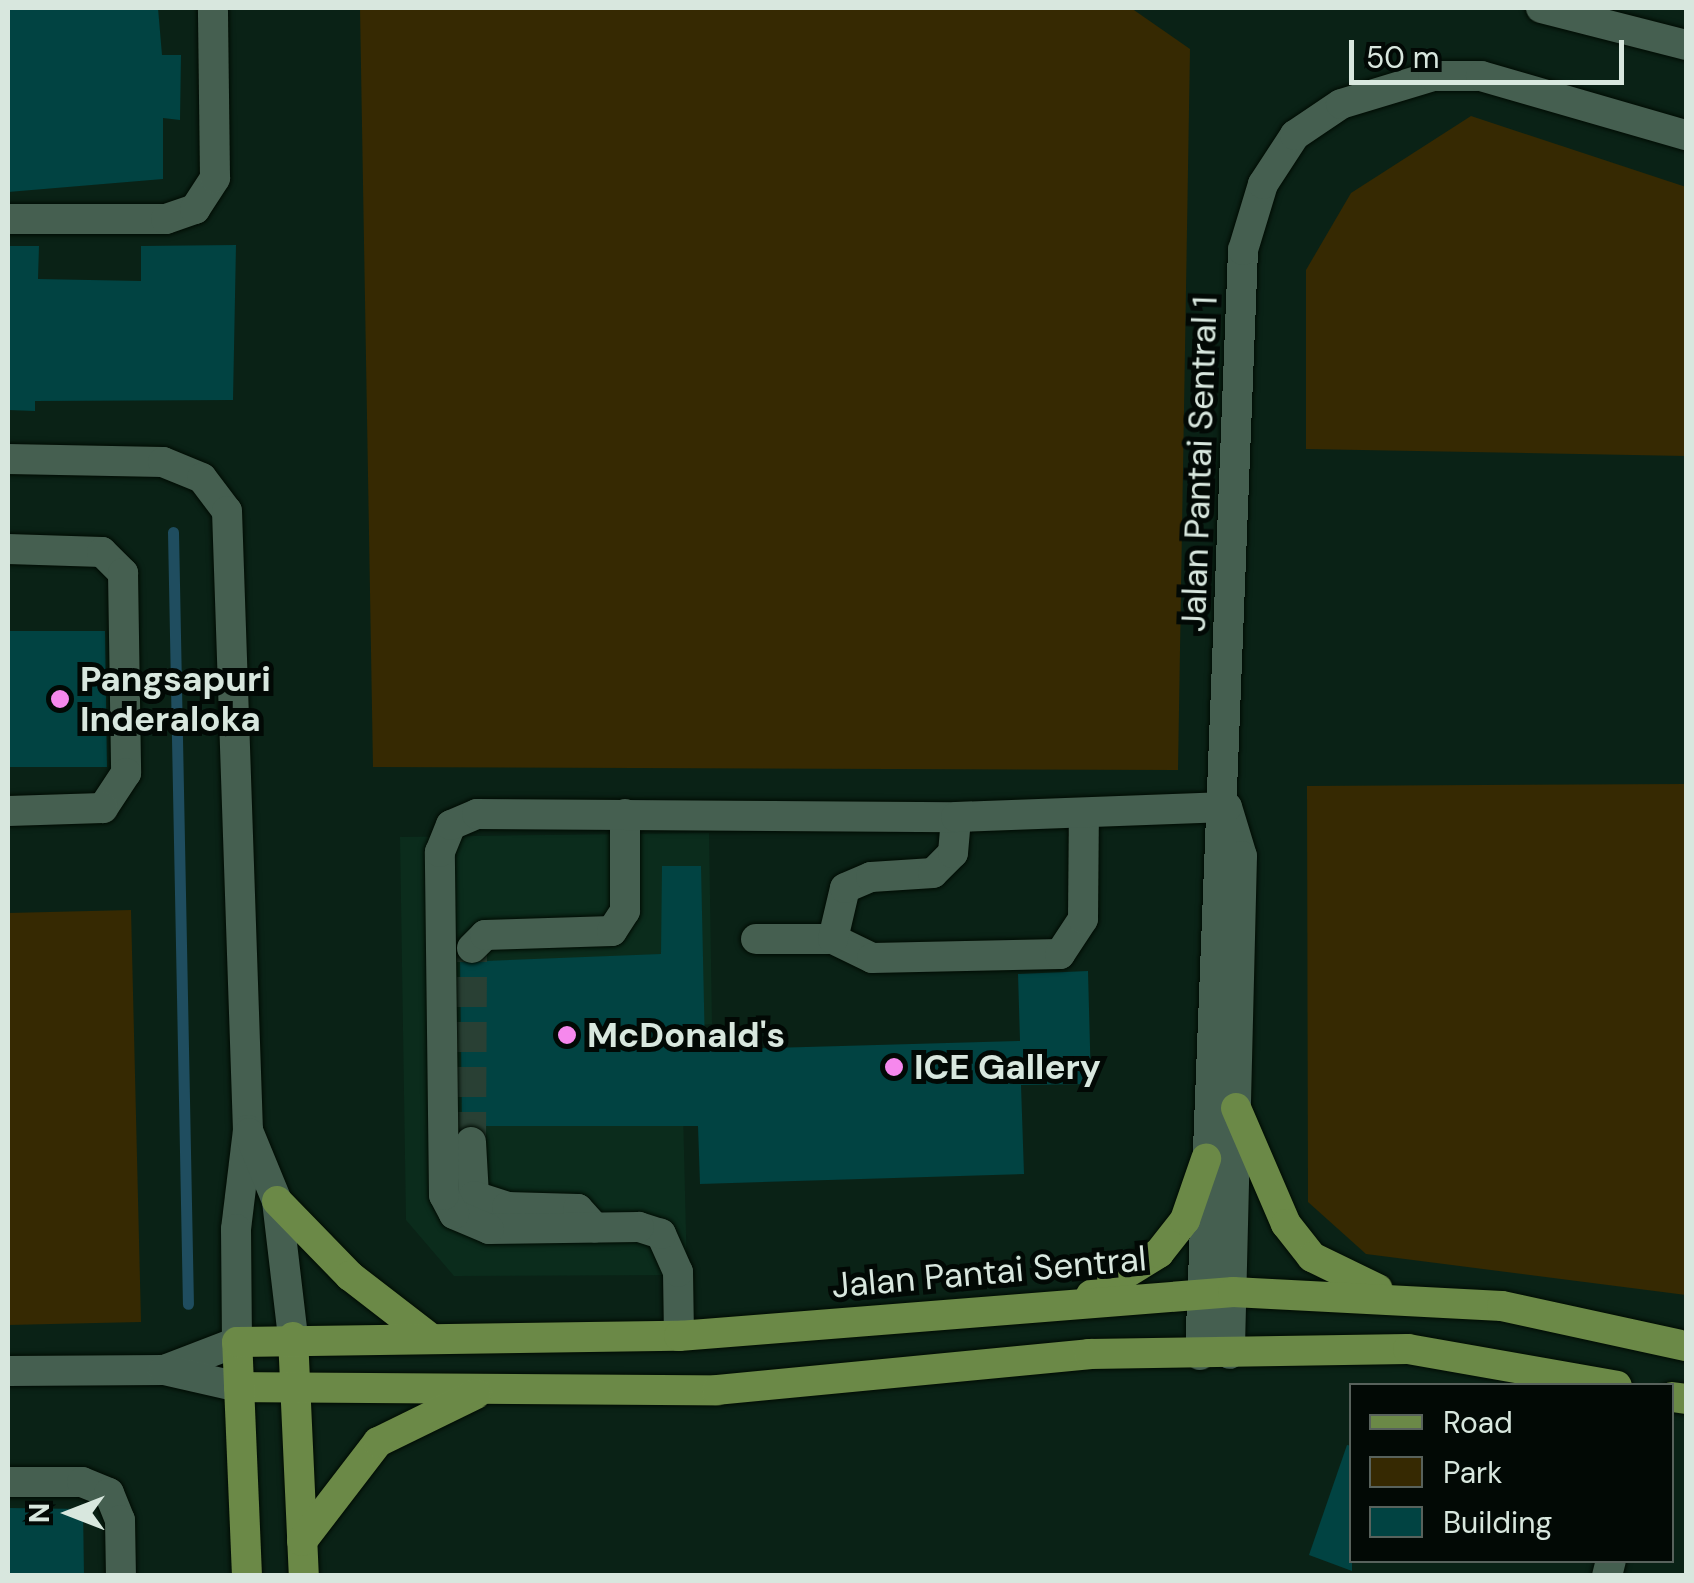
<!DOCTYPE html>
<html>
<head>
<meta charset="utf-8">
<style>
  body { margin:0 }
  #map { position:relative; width:1694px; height:1583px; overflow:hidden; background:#0a2216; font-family:"DM Sans",sans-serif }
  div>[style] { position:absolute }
  .built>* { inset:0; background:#0b2c1c }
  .green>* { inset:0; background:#362902 }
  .stream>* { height:11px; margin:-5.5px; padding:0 5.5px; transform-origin:5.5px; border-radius:5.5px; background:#1f4d5f }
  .building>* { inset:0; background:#014342 }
  .minor-tunnel>* { height:30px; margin-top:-15px; transform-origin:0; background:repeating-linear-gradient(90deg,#294034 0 30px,transparent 0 45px) }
  .roads { filter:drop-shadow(0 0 2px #000b03) drop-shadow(0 0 2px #000b03) }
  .minor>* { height:30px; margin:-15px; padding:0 15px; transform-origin:15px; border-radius:15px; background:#455f50 }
  .major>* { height:30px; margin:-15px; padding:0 15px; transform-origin:15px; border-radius:15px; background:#6b8947 }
  .dots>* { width:28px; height:28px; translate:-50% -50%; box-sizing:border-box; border:5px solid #020905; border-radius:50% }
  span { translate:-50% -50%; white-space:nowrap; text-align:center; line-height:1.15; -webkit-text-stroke:10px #020905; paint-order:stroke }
  .street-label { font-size:35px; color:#d8e7de }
  .poi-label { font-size:35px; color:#d8e7de; font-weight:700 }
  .left { translate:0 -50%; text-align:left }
  .frame { position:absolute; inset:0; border:10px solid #d8e7de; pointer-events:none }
  .legend { position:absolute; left:1349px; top:1383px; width:325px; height:180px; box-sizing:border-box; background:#020905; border:2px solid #58625c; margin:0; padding:12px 18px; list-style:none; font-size:30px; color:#d8e7de }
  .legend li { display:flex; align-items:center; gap:20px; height:50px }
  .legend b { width:50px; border:2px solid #58625c }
  .north { position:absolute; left:20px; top:1463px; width:100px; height:100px; -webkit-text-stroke:8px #020905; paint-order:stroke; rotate:270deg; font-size:28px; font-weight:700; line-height:40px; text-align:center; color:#d8e7de }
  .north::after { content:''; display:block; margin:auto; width:35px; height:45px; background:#d8e7de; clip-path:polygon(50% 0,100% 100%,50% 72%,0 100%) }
  .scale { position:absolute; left:1349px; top:40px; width:275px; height:45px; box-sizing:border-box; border:5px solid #d8e7de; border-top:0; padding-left:12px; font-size:30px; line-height:35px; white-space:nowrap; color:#d8e7de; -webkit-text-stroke:8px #020905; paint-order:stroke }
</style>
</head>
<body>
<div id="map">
  <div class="built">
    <i style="clip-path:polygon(709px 833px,712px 1024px,681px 1027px,687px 1275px,454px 1276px,406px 1220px,400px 837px)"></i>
  </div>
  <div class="green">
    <i style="clip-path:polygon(360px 8px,1131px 8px,1190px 49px,1178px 770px,373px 767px)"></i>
    <i style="clip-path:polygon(1471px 116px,1686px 187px,1686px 456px,1306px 449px,1306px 270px,1351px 193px)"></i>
    <i style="clip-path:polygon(1686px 784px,1686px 1295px,1366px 1254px,1308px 1202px,1307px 786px)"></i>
    <i style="clip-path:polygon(131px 910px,141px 1322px,8px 1325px,8px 913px)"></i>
  </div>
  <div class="stream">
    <i style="left:173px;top:532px;width:772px;rotate:88.89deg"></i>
  </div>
  <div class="building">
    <i style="clip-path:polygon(8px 8px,158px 8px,162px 55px,181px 55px,180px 120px,163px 118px,163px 179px,8px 192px)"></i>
    <i style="clip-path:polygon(236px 245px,233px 400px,35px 401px,35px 411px,8px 410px,8px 246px,39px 246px,38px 279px,141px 281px,141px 246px)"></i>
    <i style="clip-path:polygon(8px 631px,105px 631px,107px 767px,8px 767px)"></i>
    <i style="clip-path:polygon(662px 866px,701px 866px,705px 1050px,1020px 1041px,1018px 974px,1088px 971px,1091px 1084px,1021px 1085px,1024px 1174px,700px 1184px,698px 1126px,462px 1126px,460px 962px,661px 954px)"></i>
    <i style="clip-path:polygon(1347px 1445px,1352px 1446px,1352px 1571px,1309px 1555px)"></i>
    <i style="clip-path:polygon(8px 1508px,83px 1509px,84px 1576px,8px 1576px)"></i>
  </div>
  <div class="minor-tunnel">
    <i style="left:471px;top:1142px;width:194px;rotate:-89.7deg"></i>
  </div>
  <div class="roads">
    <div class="minor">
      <i style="left:1541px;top:8px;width:150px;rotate:14.3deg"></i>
      <i style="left:8px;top:219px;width:158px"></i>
      <i style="left:166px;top:219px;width:31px;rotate:-19deg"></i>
      <i style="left:195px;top:209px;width:37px;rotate:-57deg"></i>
      <i style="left:215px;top:178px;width:170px;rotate:-90.7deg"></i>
      <i style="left:8px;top:459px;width:155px;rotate:1.1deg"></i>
      <i style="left:163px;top:462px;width:42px;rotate:22.3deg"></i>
      <i style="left:202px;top:478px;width:41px;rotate:52.9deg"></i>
      <i style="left:227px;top:511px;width:619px;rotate:88.06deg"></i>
      <i style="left:248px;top:1130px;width:100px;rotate:96.9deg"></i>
      <i style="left:236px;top:1229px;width:113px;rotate:89.5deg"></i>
      <i style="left:237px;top:1342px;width:78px;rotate:159deg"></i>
      <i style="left:8px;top:549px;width:94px;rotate:1.8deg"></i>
      <i style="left:102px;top:552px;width:30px;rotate:45deg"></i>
      <i style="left:123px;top:573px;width:200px;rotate:89.1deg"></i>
      <i style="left:126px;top:773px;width:42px;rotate:123.3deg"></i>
      <i style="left:103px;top:808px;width:95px;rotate:178.2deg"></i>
      <i style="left:1227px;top:807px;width:51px;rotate:73deg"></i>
      <i style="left:1242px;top:856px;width:498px;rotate:91.4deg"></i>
      <i style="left:756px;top:939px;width:77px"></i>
      <i style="left:833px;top:939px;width:43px;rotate:26deg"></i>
      <i style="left:872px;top:958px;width:188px;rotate:-1.2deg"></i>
      <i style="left:1060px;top:954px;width:42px;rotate:-56.7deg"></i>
      <i style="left:1083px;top:919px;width:105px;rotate:-89.5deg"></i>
      <i style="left:833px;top:939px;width:52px;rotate:-76.8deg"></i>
      <i style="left:845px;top:888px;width:28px;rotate:-23deg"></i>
      <i style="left:871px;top:877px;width:62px;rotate:-3.7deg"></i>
      <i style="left:933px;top:873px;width:28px;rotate:-45deg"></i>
      <i style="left:953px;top:853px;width:36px;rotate:-85deg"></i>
      <i style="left:472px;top:948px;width:18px;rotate:-45deg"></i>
      <i style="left:485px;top:935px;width:127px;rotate:-1.8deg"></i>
      <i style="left:612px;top:931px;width:24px;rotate:-57deg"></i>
      <i style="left:625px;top:911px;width:97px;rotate:-90deg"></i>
      <i style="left:249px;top:1133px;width:74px;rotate:67.6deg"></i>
      <i style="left:277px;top:1201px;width:137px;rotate:83.3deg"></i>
      <i style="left:471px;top:1142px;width:54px;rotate:86.8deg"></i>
      <i style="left:474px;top:1196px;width:35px;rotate:18deg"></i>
      <i style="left:507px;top:1207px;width:71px;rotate:1.6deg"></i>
      <i style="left:578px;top:1209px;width:25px;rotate:48deg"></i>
      <i style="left:679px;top:1336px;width:64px;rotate:-90.9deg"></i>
      <i style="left:678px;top:1272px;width:42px;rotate:-114.1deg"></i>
      <i style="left:661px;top:1234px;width:23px;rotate:-162deg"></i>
      <i style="left:639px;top:1227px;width:150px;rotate:179.2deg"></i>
      <i style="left:489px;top:1229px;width:38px;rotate:-157deg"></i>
      <i style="left:454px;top:1214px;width:21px;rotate:-118deg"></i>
      <i style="left:444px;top:1195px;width:343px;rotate:-90.7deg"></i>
      <i style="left:440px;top:852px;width:29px;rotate:-68deg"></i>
      <i style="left:451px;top:825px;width:28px;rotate:-23deg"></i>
      <i style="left:477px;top:814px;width:479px;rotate:0.4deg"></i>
      <i style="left:956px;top:817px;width:271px;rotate:-2.1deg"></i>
      <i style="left:1200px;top:1355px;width:1106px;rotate:-87.77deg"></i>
      <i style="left:1243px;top:250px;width:69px;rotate:-73.1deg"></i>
      <i style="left:1263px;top:184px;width:59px;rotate:-56.9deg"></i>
      <i style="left:1295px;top:135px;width:55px;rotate:-34deg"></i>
      <i style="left:1341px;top:104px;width:96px;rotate:-16.9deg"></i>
      <i style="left:1433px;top:76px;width:48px"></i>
      <i style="left:1481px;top:76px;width:213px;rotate:16.1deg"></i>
      <i style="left:8px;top:1371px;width:156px;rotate:-0.4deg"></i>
      <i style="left:164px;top:1370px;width:77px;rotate:12.8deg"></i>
      <i style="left:8px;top:1482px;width:74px"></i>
      <i style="left:82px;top:1482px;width:29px;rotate:22deg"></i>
      <i style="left:109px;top:1493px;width:29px;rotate:68deg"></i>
      <i style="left:120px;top:1520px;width:56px;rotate:89deg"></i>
      <i style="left:1607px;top:1576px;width:16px;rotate:-76deg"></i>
    </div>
    <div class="major">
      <i style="left:1236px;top:1108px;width:126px;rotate:66.7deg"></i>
      <i style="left:1286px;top:1224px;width:42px;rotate:51.8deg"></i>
      <i style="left:1312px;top:1257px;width:73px;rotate:25.9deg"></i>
      <i style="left:277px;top:1201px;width:105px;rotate:45.8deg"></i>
      <i style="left:350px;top:1276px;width:100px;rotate:37.7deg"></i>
      <i style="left:1091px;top:1295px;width:80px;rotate:-31.7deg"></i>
      <i style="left:1159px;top:1253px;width:42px;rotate:-51.8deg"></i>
      <i style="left:1185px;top:1220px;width:65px;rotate:-71deg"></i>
      <i style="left:293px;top:1337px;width:239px;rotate:87.4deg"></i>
      <i style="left:239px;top:1387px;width:478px;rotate:0.4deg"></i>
      <i style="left:717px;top:1390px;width:374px;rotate:-5.5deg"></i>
      <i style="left:1089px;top:1354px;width:319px;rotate:-0.9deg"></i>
      <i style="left:1408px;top:1349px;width:212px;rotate:10deg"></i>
      <i style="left:1672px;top:1397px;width:14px;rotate:8deg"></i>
      <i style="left:302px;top:1541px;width:125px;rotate:-52.5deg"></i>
      <i style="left:378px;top:1442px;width:109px;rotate:-26.1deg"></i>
      <i style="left:247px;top:1576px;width:234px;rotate:-92.4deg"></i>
      <i style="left:237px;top:1342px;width:442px;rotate:-0.8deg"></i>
      <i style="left:679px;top:1336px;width:556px;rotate:-4.54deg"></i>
      <i style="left:1233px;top:1292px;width:269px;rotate:3deg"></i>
      <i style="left:1502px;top:1306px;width:188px;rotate:12.3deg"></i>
    </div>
  </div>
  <div class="dots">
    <i style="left:60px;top:699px;background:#f688ed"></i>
    <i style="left:567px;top:1035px;background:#f688ed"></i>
    <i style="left:894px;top:1067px;background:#f688ed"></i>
  </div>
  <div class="street-label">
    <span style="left:1199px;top:464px;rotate:-88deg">Jalan Pantai Sentral 1</span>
    <span style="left:989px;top:1272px;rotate:-5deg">Jalan Pantai Sentral</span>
  </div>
  <div class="poi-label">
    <span class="left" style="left:80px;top:699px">Pangsapuri<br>Inderaloka</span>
    <span class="left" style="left:587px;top:1035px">McDonald's</span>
    <span class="left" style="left:914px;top:1067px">ICE Gallery</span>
  </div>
  <div class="frame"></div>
  <ul class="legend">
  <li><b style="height:12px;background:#6b8947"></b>Road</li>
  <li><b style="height:28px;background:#362902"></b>Park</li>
  <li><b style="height:28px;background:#014342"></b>Building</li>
  </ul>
  <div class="north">N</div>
  <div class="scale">50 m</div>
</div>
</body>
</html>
